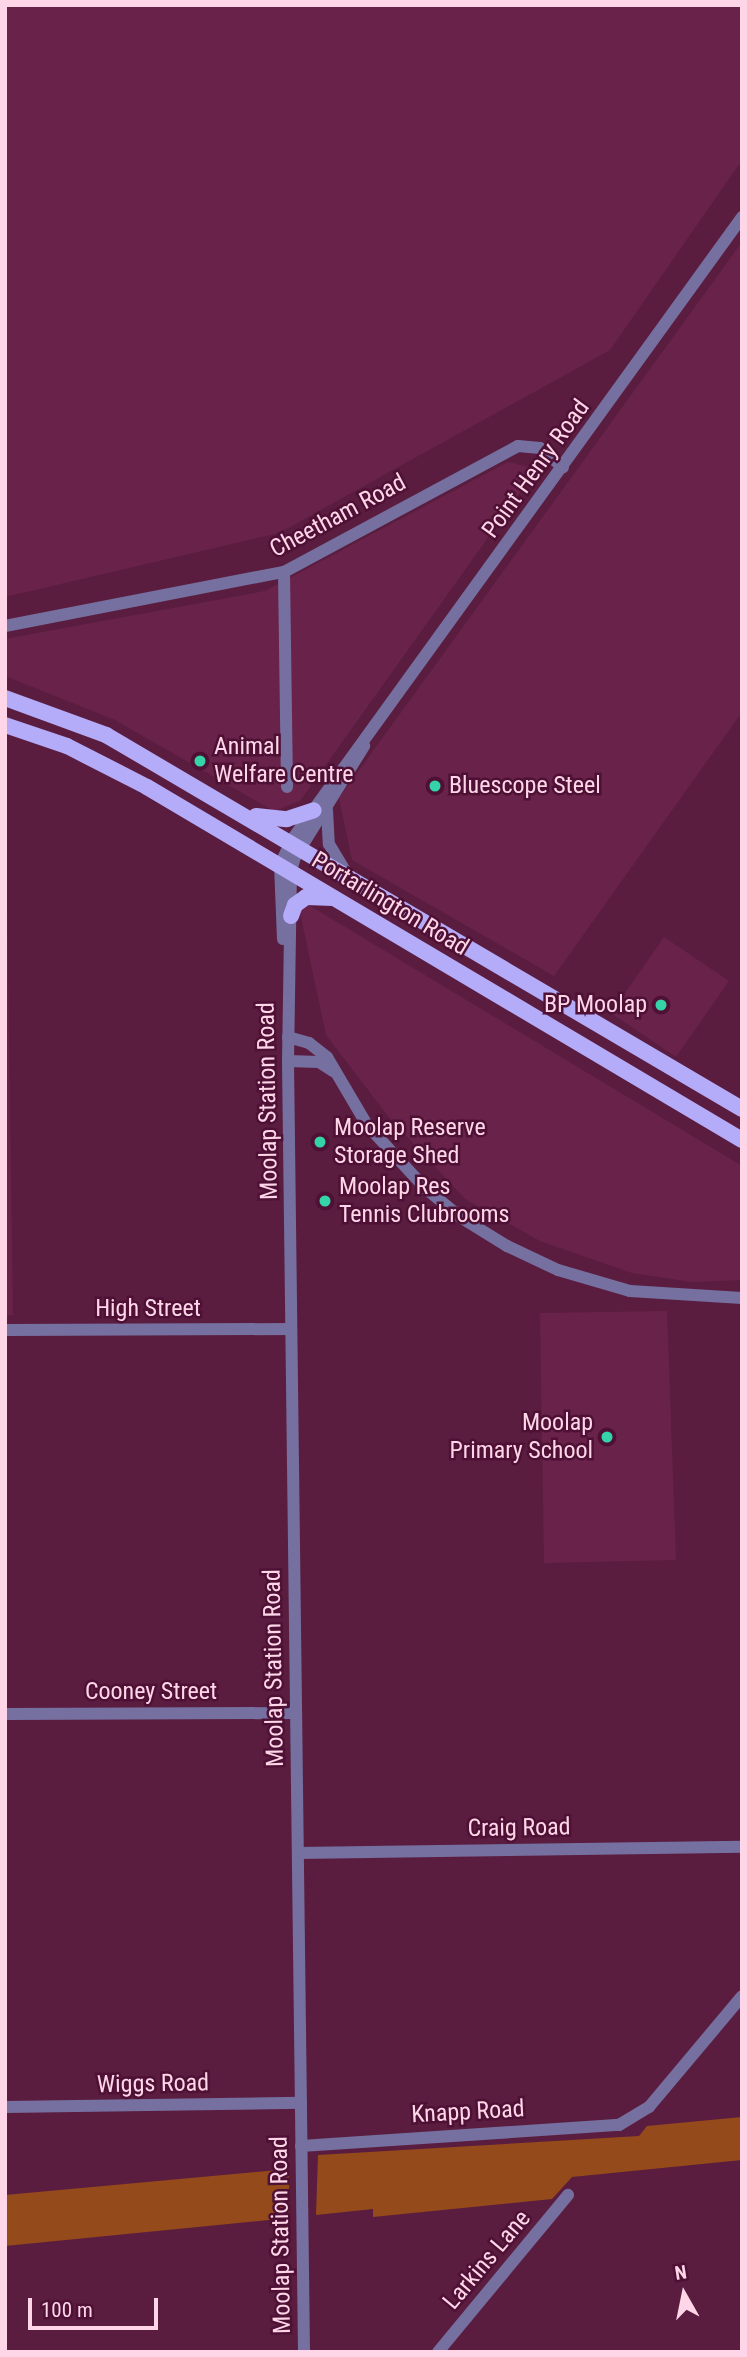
<!DOCTYPE html>
<html>
<head>
<meta charset="utf-8">
<style>
  body { margin:0 }
  #map { position:relative; width:747px; height:2357px; overflow:hidden; background:#5a1d3f; font-family:"Roboto Condensed",sans-serif }
  div>[style] { position:absolute }
  .built>* { inset:0; background:#69234a }
  .green>* { inset:0; background:#944a1a }
  .minor>* { height:12px; margin:-6px; padding:0 6px; transform-origin:6px; border-radius:6px; background:#7670a0 }
  .major>* { height:16px; margin:-8px; padding:0 8px; transform-origin:8px; border-radius:8px; background:#b4abf9 }
  .dots>* { width:19px; height:19px; translate:-50% -50%; box-sizing:border-box; border:4px solid #4e1135; border-radius:50% }
  span { translate:-50% -50%; white-space:nowrap; text-align:center; line-height:1.15; -webkit-text-stroke:5px #4e1135; paint-order:stroke }
  .street-label { font-size:24px; color:#fed6e8 }
  .poi-label { font-size:24px; color:#fed6e8 }
  .left { translate:0 -50%; text-align:left }
  .right { translate:-100% -50%; text-align:right }
  .frame { position:absolute; inset:0; border:7px solid #fed6e8; pointer-events:none }
  .north { position:absolute; left:649px; top:2259px; width:70px; height:70px; -webkit-text-stroke:5px #4e1135; paint-order:stroke; rotate:351deg; font-size:19px; font-weight:700; line-height:28px; text-align:center; color:#fed6e8 }
  .north::after { content:''; display:block; margin:auto; width:24px; height:32px; background:#fed6e8; clip-path:polygon(50% 0,100% 100%,50% 72%,0 100%) }
  .scale { position:absolute; left:28px; top:2298px; width:130px; height:32px; box-sizing:border-box; border:4px solid #fed6e8; border-top:0; padding-left:9px; font-size:21px; line-height:24px; white-space:nowrap; color:#fed6e8; -webkit-text-stroke:5px #4e1135; paint-order:stroke }
</style>
</head>
<body>
<div id="map">
  <div class="built">
    <i style="clip-path:polygon(5px 5px,742px 5px,742px 160px,610px 350px,279px 533px,5px 597px)"></i>
    <i style="clip-path:polygon(742px 242px,742px 712px,554px 976px,352px 860px,339px 798px)"></i>
    <i style="clip-path:polygon(508px 462px,537px 469px,300px 801px,274px 811px,115px 720px,5px 676px,5px 639px,265px 591px)"></i>
    <i style="clip-path:polygon(5px 752px,13px 1315px,5px 1315px)"></i>
    <i style="clip-path:polygon(297px 898px,742px 1166px,742px 1280px,692px 1282px,632px 1273px,540px 1241px,465px 1199px,388px 1116px,326px 1035px)"></i>
    <i style="clip-path:polygon(664px 937px,729px 981px,676px 1057px,611px 1013px)"></i>
    <i style="clip-path:polygon(667px 1311px,676px 1560px,544px 1563px,540px 1313px)"></i>
  </div>
  <div class="green">
    <i style="clip-path:polygon(742px 2117px,742px 2160px,572px 2177px,552px 2199px,373px 2217px,373px 2209px,316px 2215px,318px 2155px,639px 2136px,647px 2126px)"></i>
    <i style="clip-path:polygon(289px 2169px,289px 2218px,5px 2246px,5px 2195px)"></i>
  </div>
  <div class="minor">
    <i style="left:284px;top:572px;width:215px;rotate:89.2deg"></i>
    <i style="left:5px;top:626px;width:284px;rotate:-11deg"></i>
    <i style="left:284px;top:572px;width:266px;rotate:-28.3deg"></i>
    <i style="left:518px;top:446px;width:22px;rotate:5deg"></i>
    <i style="left:540px;top:448px;width:30px;rotate:40deg"></i>
    <i style="left:327px;top:810px;width:34px;rotate:87deg"></i>
    <i style="left:329px;top:844px;width:35px;rotate:59deg"></i>
    <i style="left:283px;top:939px;width:74px;rotate:-92.3deg"></i>
    <i style="left:280px;top:865px;width:26px;rotate:-65deg"></i>
    <i style="left:291px;top:841px;width:770px;rotate:-54.14deg"></i>
    <i style="left:288px;top:1037px;width:22px;rotate:16deg"></i>
    <i style="left:309px;top:1043px;width:23px;rotate:38deg"></i>
    <i style="left:327px;top:1057px;width:79px;rotate:59.5deg"></i>
    <i style="left:367px;top:1125px;width:86px;rotate:47.4deg"></i>
    <i style="left:425px;top:1188px;width:45px;rotate:39.6deg"></i>
    <i style="left:460px;top:1217px;width:55px;rotate:31.7deg"></i>
    <i style="left:507px;top:1246px;width:56px;rotate:25.2deg"></i>
    <i style="left:558px;top:1270px;width:75px;rotate:16.3deg"></i>
    <i style="left:630px;top:1291px;width:112px;rotate:3.6deg"></i>
    <i style="left:288px;top:1061px;width:31px;rotate:2deg"></i>
    <i style="left:319px;top:1062px;width:17px;rotate:33deg"></i>
    <i style="left:5px;top:1330px;width:286px;rotate:-0.2deg"></i>
    <i style="left:5px;top:1714px;width:291px;rotate:-0.2deg"></i>
    <i style="left:298px;top:1853px;width:444px;rotate:-0.8deg"></i>
    <i style="left:5px;top:2107px;width:296px;rotate:-0.8deg"></i>
    <i style="left:301px;top:2146px;width:319px;rotate:-3.8deg"></i>
    <i style="left:619px;top:2125px;width:35px;rotate:-31deg"></i>
    <i style="left:649px;top:2107px;width:145px;rotate:-50deg"></i>
    <i style="left:304px;top:2352px;width:1291px;rotate:-90.71deg"></i>
    <i style="left:288px;top:1061px;width:190px;rotate:-89.1deg"></i>
    <i style="left:291px;top:871px;width:15px;rotate:-74deg"></i>
    <i style="left:295px;top:857px;width:131px;rotate:-58.1deg"></i>
    <i style="left:438px;top:2352px;width:204px;rotate:-50.4deg"></i>
  </div>
  <div class="major">
    <i style="left:5px;top:698px;width:108px;rotate:20.1deg"></i>
    <i style="left:106px;top:735px;width:738px;rotate:30.46deg"></i>
    <i style="left:5px;top:725px;width:65px;rotate:18.7deg"></i>
    <i style="left:67px;top:746px;width:90px;rotate:27.1deg"></i>
    <i style="left:147px;top:787px;width:692px;rotate:30.68deg"></i>
    <i style="left:256px;top:816px;width:31px;rotate:6deg"></i>
    <i style="left:287px;top:819px;width:28px;rotate:-18deg"></i>
    <i style="left:291px;top:916px;width:12px;rotate:-70deg"></i>
    <i style="left:295px;top:905px;width:14px;rotate:-36deg"></i>
    <i style="left:306px;top:897px;width:27px;rotate:2deg"></i>
  </div>
  <div class="dots">
    <i style="left:200px;top:761px;background:#34d4a8"></i>
    <i style="left:435px;top:786px;background:#34d4a8"></i>
    <i style="left:661px;top:1005px;background:#34d4a8"></i>
    <i style="left:320px;top:1142px;background:#34d4a8"></i>
    <i style="left:325px;top:1201px;background:#34d4a8"></i>
    <i style="left:607px;top:1437px;background:#34d4a8"></i>
  </div>
  <div class="street-label">
    <span style="left:536px;top:469px;rotate:-54deg">Point Henry Road</span>
    <span style="left:338px;top:516px;rotate:-28deg">Cheetham Road</span>
    <span style="left:390px;top:904px;rotate:31deg">Portarlington Road</span>
    <span style="left:268px;top:1101px;rotate:-91deg">Moolap Station Road</span>
    <span style="left:148px;top:1309px">High Street</span>
    <span style="left:274px;top:1668px;rotate:-91deg">Moolap Station Road</span>
    <span style="left:151px;top:1692px">Cooney Street</span>
    <span style="left:519px;top:1828px;rotate:-1deg">Craig Road</span>
    <span style="left:153px;top:2084px;rotate:-1deg">Wiggs Road</span>
    <span style="left:468px;top:2112px;rotate:-3deg">Knapp Road</span>
    <span style="left:281px;top:2235px;rotate:-91deg">Moolap Station Road</span>
    <span style="left:487px;top:2260px;rotate:-50deg">Larkins Lane</span>
  </div>
  <div class="poi-label">
    <span class="left" style="left:214px;top:761px">Animal<br>Welfare Centre</span>
    <span class="left" style="left:449px;top:786px">Bluescope Steel</span>
    <span class="right" style="left:647px;top:1005px">BP Moolap</span>
    <span class="left" style="left:334px;top:1142px">Moolap Reserve<br>Storage Shed</span>
    <span class="left" style="left:339px;top:1201px">Moolap Res<br>Tennis Clubrooms</span>
    <span class="right" style="left:593px;top:1437px">Moolap<br>Primary School</span>
  </div>
  <div class="frame"></div>
  <div class="north">N</div>
  <div class="scale">100 m</div>
</div>
</body>
</html>
